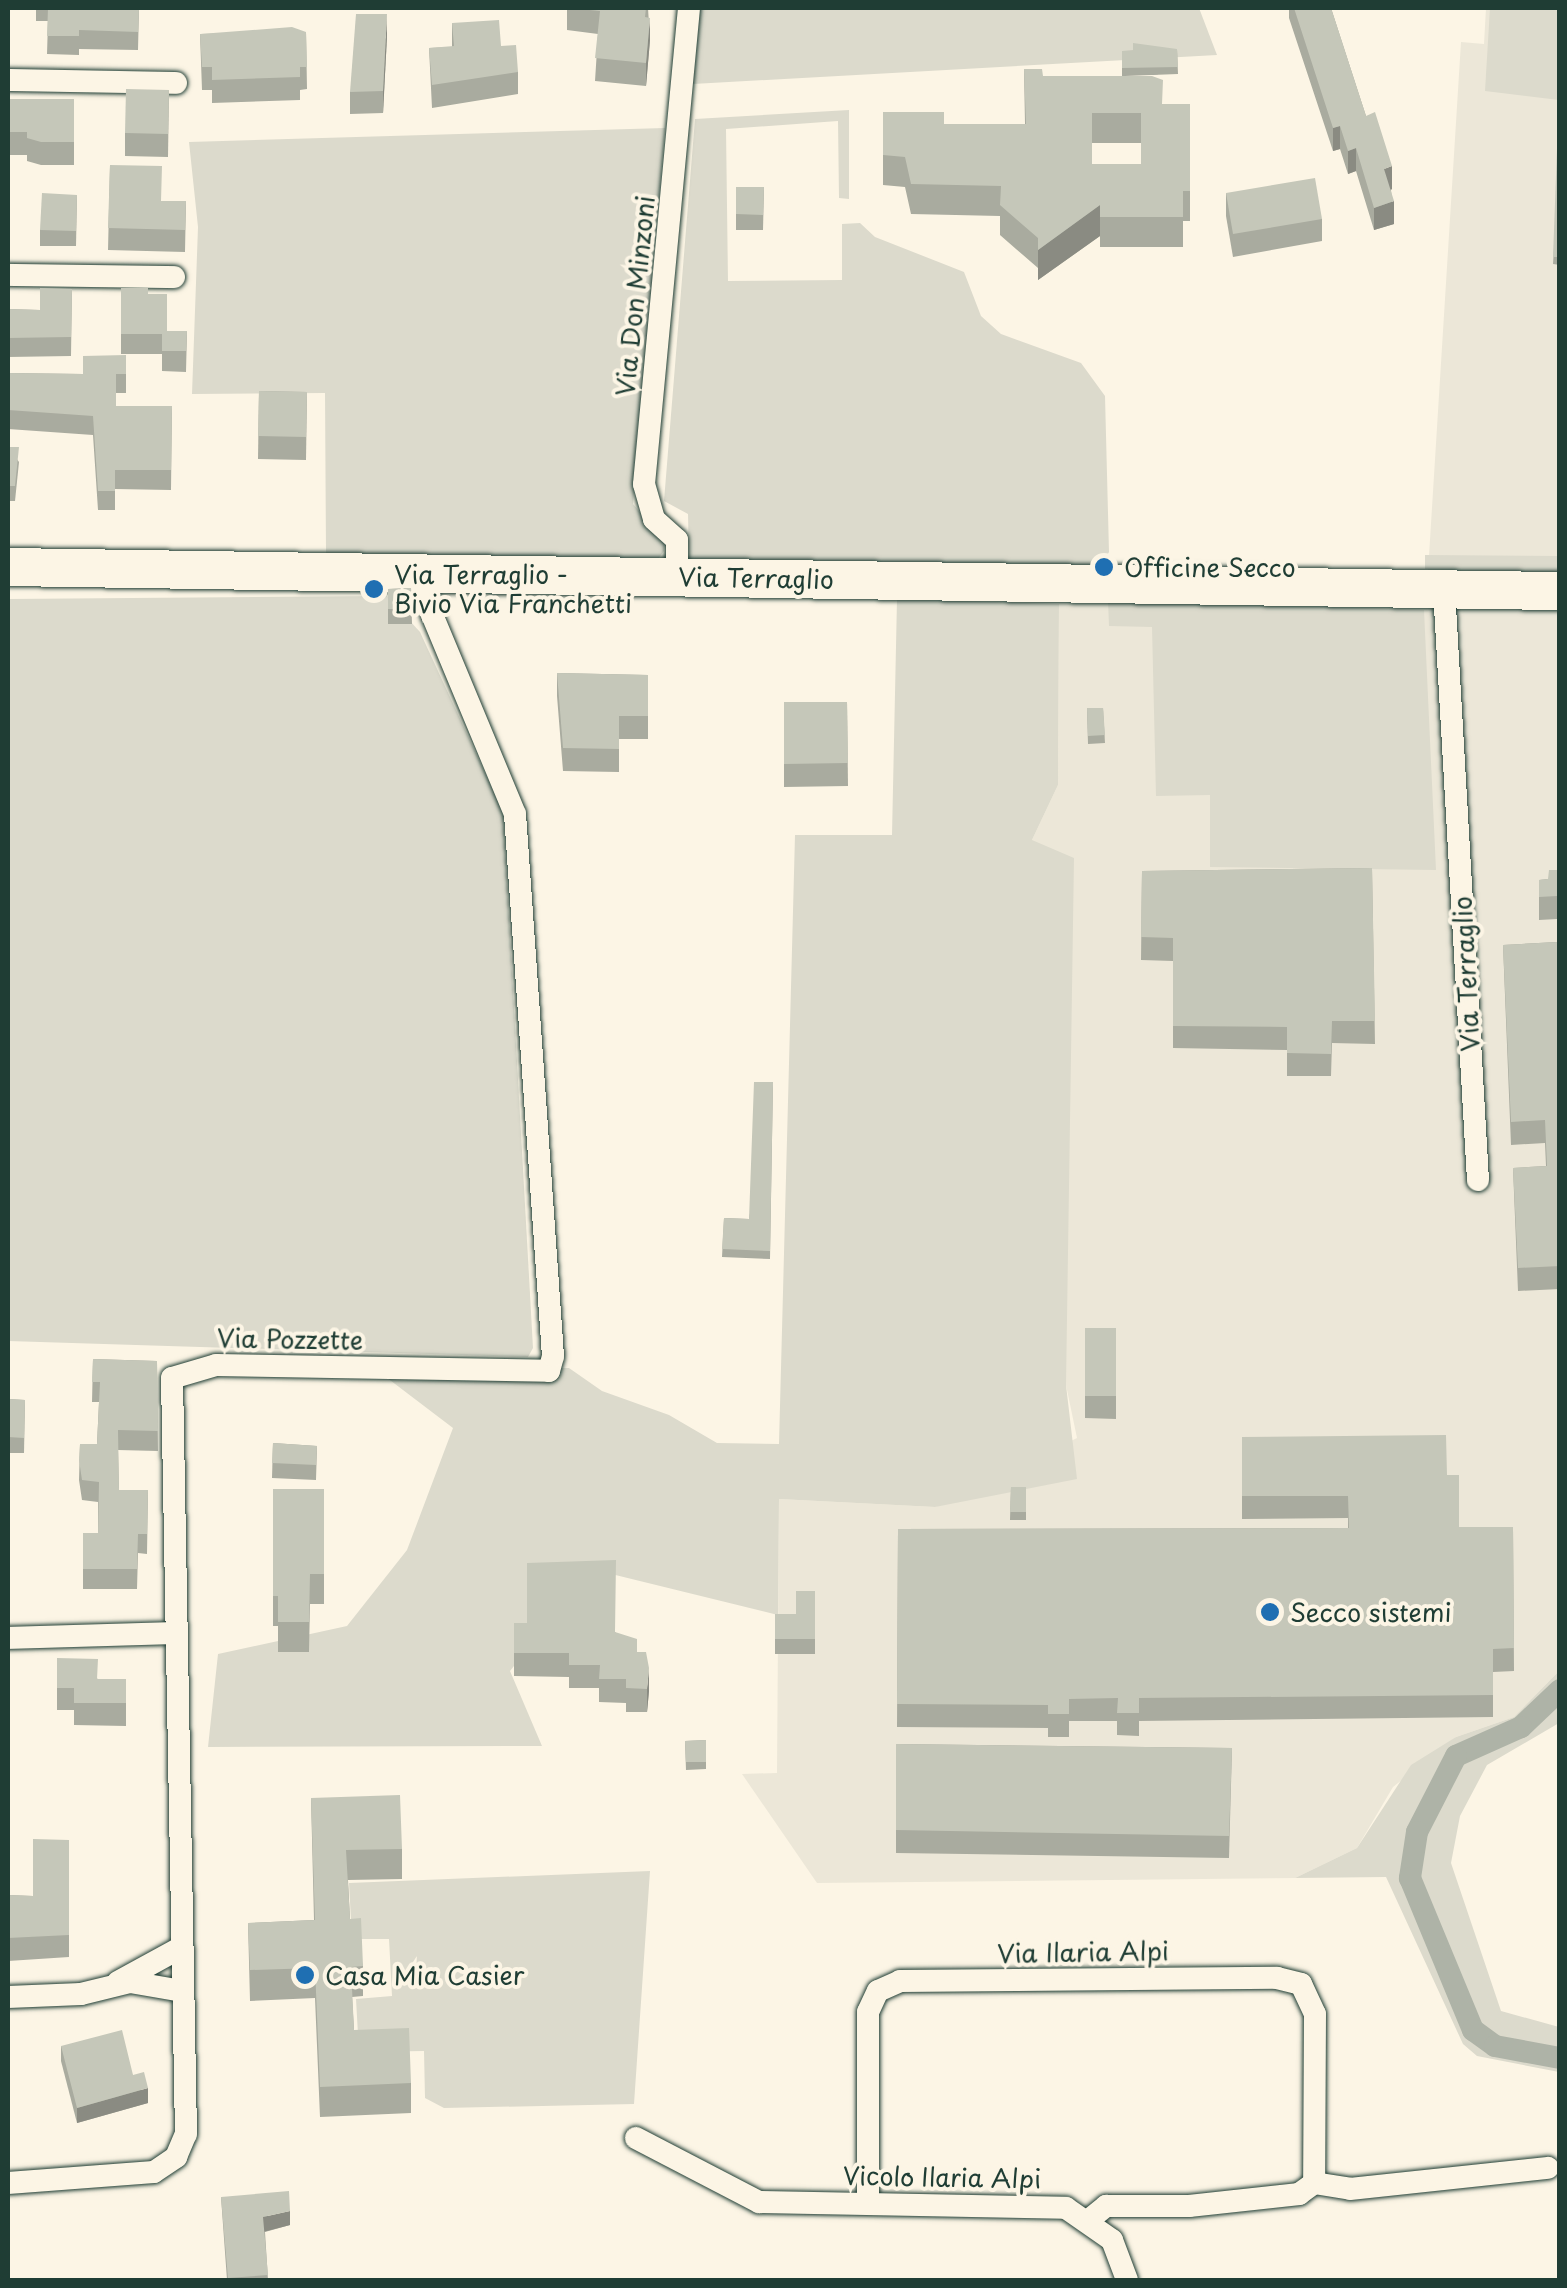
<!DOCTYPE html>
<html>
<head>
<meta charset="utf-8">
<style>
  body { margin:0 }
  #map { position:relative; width:1567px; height:2288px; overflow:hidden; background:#fcf5e5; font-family:"Playpen Sans",sans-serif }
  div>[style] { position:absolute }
  .built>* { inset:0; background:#ece7d8 }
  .green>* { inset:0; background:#dcdacc }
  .canal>* { height:22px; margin:-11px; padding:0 11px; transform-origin:11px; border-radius:11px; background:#aeb3a7 }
  .roads { filter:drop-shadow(0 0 2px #1f3d34) drop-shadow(0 0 2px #1f3d34) }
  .minor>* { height:22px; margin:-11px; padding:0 11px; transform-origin:11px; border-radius:11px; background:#fcf5e5 }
  .primary>* { height:38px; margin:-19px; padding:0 19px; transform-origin:19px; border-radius:19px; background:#fcf5e5 }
  .wall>* { inset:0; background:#a9ab9f }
  .shaded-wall>* { inset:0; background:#8a8b82 }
  .building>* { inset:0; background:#c5c7b9 }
  .dots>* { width:28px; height:28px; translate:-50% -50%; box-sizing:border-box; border:5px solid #fcf5e5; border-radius:50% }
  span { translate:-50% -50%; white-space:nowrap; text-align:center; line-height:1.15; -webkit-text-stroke:8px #fcf5e5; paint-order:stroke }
  .street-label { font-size:25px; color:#1f3d34 }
  .poi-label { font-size:25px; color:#1f3d34 }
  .left { translate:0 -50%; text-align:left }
  .frame { position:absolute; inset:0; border:10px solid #1f3d34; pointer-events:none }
</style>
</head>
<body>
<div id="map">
  <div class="built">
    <i style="clip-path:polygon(1486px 8px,1559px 8px,1559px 1671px,1514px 1717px,1456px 1737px,1393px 1787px,1357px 1848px,1295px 1878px,817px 1883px,742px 1774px,777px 1773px,779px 1499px,935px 1507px,1077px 1438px,1066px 1385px,1032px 840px,1058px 785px,1059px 604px,1426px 604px,1461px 42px,1484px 44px)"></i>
  </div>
  <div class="green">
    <i style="clip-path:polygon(700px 8px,1199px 8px,1217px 55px,693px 84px)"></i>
    <i style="clip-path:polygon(1490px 8px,1559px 8px,1559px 100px,1485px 91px)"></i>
    <i style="clip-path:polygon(849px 110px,849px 199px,839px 198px,838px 121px,726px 129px,728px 281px,842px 280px,842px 224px,860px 223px,875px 237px,964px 272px,981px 316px,1001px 334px,1081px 363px,1105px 396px,1109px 552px,1102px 565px,689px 559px,688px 514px,664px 501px,695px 119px)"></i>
    <i style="clip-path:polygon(665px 128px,633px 504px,664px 541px,664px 551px,658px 559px,326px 553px,325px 393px,192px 394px,198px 227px,189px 142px)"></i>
    <i style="clip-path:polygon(1425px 555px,1559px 556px,1559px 574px,1425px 569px)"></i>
    <i style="clip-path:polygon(387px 596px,420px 632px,503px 812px,533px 1348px,528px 1357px,8px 1341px,8px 599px)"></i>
    <i style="clip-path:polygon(897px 599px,1059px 604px,1058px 785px,1032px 840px,1074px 858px,1066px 1385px,1077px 1479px,935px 1507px,779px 1499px,778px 1615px,591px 1569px,510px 1671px,542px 1746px,208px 1747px,218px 1654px,347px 1626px,407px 1550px,453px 1428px,378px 1371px,569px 1368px,602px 1391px,669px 1415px,717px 1443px,779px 1444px,795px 835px,892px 835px)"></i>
    <i style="clip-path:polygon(1108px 601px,1424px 610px,1436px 870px,1210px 867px,1210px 795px,1156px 796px,1152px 627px,1109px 626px)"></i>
    <i style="clip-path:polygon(1559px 1671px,1559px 1723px,1487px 1765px,1460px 1816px,1451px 1863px,1501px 2011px,1559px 2027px,1559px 2072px,1477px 2056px,1463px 2044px,1386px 1877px,1295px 1878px,1357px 1848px,1411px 1765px,1456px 1737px,1514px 1717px)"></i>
    <i style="clip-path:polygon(650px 1871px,634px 2104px,444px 2108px,425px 2098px,424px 2051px,359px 2052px,356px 1999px,392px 1996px,389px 1939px,352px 1939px,349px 1883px)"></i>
  </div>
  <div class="canal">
    <i style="left:1560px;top:1690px;width:54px;rotate:136.5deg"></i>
    <i style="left:1521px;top:1727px;width:71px;rotate:156deg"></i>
    <i style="left:1456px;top:1756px;width:85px;rotate:117.2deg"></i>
    <i style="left:1417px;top:1832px;width:47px;rotate:98.7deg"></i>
    <i style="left:1410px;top:1878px;width:165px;rotate:67.5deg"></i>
    <i style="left:1473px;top:2030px;width:27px;rotate:36deg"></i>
    <i style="left:1495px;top:2046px;width:66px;rotate:10.5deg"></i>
  </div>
  <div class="roads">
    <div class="minor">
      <i style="left:8px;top:80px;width:168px;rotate:1deg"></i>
      <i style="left:8px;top:275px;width:166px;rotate:0.7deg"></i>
      <i style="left:677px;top:577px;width:37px;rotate:-90deg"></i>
      <i style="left:677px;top:540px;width:31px;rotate:-138deg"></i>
      <i style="left:654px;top:519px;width:36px;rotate:-106deg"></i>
      <i style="left:644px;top:484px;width:478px;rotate:-84.6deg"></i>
      <i style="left:1444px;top:589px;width:592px;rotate:86.71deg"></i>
      <i style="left:8px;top:1638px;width:165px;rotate:-1.7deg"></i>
      <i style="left:118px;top:1982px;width:71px;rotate:-28.7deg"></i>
      <i style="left:8px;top:1997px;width:73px;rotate:-2.4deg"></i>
      <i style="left:81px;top:1994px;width:50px;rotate:-13.8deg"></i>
      <i style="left:130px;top:1982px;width:53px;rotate:9.8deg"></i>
      <i style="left:636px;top:2138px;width:139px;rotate:27.5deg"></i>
      <i style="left:759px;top:2202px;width:307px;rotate:1.1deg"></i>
      <i style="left:1066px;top:2208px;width:56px;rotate:34.8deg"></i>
      <i style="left:1112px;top:2240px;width:43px;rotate:69.4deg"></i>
      <i style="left:8px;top:2183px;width:146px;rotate:-4.3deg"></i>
      <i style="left:154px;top:2172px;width:27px;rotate:-34deg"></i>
      <i style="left:176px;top:2157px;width:25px;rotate:-67deg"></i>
      <i style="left:186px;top:2134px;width:756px;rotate:-91.06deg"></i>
      <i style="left:172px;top:1378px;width:46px;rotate:-16.5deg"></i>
      <i style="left:216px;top:1365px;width:333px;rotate:1deg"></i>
      <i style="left:549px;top:1371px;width:16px;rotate:-75deg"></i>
      <i style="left:553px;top:1356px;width:543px;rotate:-94.01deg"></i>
      <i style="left:515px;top:814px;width:216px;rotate:-112.6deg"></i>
      <i style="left:432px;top:615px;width:42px;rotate:-102.4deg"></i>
      <i style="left:868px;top:2203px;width:191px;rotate:-90deg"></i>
      <i style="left:868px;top:2012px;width:23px;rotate:-65deg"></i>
      <i style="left:878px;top:1991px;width:24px;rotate:-24deg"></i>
      <i style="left:900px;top:1981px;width:377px;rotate:-0.5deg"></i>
      <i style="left:1277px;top:1978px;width:25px;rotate:14deg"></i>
      <i style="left:1301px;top:1984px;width:33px;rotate:65deg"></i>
      <i style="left:1315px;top:2014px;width:169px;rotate:90.3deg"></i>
      <i style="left:1090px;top:2219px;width:21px;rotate:-39deg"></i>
      <i style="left:1106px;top:2206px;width:83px"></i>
      <i style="left:1189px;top:2206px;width:111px;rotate:-6.2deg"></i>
      <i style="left:1299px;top:2194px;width:19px;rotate:-36deg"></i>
      <i style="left:1314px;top:2183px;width:36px;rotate:9deg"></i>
      <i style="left:1350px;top:2189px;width:199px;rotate:-6.1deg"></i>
    </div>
    <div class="primary">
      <i style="left:8px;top:567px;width:1552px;rotate:0.89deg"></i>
    </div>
  </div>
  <div class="wall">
    <i style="clip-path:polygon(36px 8px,139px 8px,138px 50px,79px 49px,79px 55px,47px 54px,48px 21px,36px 21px)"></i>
    <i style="clip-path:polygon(567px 8px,648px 8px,650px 40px,646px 86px,595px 81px,598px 34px,567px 30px)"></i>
    <i style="clip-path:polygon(1289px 8px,1331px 8px,1366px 116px,1392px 189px,1391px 190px,1394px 224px,1374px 230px,1356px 171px,1348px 174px,1340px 149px,1333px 151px,1289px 18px)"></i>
    <i style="clip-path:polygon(452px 23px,501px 46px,518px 72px,518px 94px,432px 108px,429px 48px,452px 47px)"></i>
    <i style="clip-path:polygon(306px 32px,307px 89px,300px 90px,300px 100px,212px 103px,212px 90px,202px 90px,200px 34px)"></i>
    <i style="clip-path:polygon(387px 36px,383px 113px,350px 114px,350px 92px)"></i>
    <i style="clip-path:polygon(evenodd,1177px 49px,1178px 74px,1125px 76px,1162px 104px,1190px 104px,1190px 221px,1183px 221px,1183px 247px,1100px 247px,1100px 236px,1038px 280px,1038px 268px,1000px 235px,1000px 216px,911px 214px,905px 187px,883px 185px,883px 112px,944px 124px,1025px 124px,1024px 69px,1043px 76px,1122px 76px,1122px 51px,1177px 49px,1092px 143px,1141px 143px,1141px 164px,1092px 164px,1092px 143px)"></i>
    <i style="clip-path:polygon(8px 90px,8px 99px,74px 99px,74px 165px,41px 165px,27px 161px,27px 155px,8px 155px)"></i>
    <i style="clip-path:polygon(169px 90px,168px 157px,125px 156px,125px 133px)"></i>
    <i style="clip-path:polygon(1560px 149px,1560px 265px,1553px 264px)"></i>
    <i style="clip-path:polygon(110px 165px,161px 201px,186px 201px,185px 252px,108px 250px)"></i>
    <i style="clip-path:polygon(736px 187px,764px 187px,763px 230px,736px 230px)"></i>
    <i style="clip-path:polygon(1226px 193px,1322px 219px,1322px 241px,1233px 257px,1226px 216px)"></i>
    <i style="clip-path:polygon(77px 195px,76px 246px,40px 246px,40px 230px)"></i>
    <i style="clip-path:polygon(121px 288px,148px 294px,167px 331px,187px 331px,186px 372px,162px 371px,162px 354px,121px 354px)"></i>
    <i style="clip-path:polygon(72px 289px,71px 356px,8px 357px,8px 309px,40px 310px)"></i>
    <i style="clip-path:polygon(126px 355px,126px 393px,116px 393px,116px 406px,172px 406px,171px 490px,115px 489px,115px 510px,98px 510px,93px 435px,8px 429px,8px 373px,83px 374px)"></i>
    <i style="clip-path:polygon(259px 391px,307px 392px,306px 460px,258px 459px)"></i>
    <i style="clip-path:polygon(8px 447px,19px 462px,15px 501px,8px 501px)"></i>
    <i style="clip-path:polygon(411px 588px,412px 624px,388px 624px,388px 589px)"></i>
    <i style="clip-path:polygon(557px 673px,648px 675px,648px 739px,619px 739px,619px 772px,563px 771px,557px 696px)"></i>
    <i style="clip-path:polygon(784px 702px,847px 702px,848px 786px,784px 787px)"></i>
    <i style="clip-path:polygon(1087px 708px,1103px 708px,1105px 743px,1088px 744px)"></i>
    <i style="clip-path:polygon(1372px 868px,1375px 1044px,1332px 1043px,1331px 1076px,1287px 1076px,1287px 1050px,1173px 1048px,1173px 961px,1141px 960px,1142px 871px)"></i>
    <i style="clip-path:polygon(1560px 870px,1560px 1289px,1518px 1291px,1513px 1168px,1546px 1166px,1545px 1143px,1511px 1145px,1503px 945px,1557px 942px,1557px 919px,1539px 920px,1539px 880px,1548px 879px)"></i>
    <i style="clip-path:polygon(773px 1082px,770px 1259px,722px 1257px,724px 1218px,749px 1219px)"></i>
    <i style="clip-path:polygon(1085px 1328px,1116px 1328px,1116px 1419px,1085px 1418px)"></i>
    <i style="clip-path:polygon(93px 1359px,157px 1361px,158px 1451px,118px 1450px,119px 1490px,148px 1490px,147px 1554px,138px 1553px,137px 1589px,83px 1589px,83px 1533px,98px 1533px,98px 1502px,82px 1500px,79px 1480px,80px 1444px,97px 1444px,99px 1402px,92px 1402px)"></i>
    <i style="clip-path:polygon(8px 1399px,25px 1400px,24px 1453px,8px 1453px)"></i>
    <i style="clip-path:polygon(1242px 1437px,1447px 1475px,1459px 1527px,1513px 1527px,1514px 1671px,1493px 1672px,1493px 1717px,1139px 1721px,1139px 1736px,1117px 1735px,1117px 1721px,1069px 1721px,1069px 1737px,1048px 1737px,1048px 1728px,897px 1727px,898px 1529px,1348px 1528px,1348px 1518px,1242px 1519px)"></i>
    <i style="clip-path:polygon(273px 1443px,317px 1446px,316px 1480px,272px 1478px)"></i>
    <i style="clip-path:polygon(1011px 1487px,1026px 1487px,1026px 1520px,1010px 1520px)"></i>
    <i style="clip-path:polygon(324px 1489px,324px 1604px,310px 1604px,309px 1652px,278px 1652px,278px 1626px,273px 1626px,273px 1596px)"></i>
    <i style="clip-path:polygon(815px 1591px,815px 1654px,775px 1654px,775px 1614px,796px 1614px)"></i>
    <i style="clip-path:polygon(514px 1623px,615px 1632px,637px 1652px,649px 1691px,647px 1712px,626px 1712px,626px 1703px,599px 1702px,599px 1688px,569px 1688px,569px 1677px,514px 1676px)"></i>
    <i style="clip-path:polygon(57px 1658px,98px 1679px,126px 1679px,126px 1726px,74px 1725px,74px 1710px,57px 1710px)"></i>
    <i style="clip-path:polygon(706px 1740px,706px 1769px,686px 1770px,685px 1741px)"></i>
    <i style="clip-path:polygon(896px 1744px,1232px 1748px,1229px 1858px,896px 1853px)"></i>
    <i style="clip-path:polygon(311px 1798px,402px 1849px,402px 1879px,348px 1880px,350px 1919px,363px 1966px,363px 1996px,352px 1997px,354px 2030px,411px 2083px,411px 2113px,320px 2117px,315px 1998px,250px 2001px,248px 1923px,314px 1920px)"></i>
    <i style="clip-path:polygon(69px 1840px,69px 1957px,8px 1961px,8px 1895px,33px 1896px)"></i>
    <i style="clip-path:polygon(61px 2046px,133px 2075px,148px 2103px,77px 2123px,61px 2061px)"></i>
    <i style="clip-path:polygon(221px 2197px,290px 2225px,265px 2232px,268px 2280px,227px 2280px)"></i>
  </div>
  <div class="shaded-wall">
    <i style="clip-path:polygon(387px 14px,387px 36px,383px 113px,383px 91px)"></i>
    <i style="clip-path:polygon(650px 18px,650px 40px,646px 86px,646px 63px)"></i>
    <i style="clip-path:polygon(1340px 126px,1340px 149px,1333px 151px,1333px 128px)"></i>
    <i style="clip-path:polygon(1356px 148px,1356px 171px,1348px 174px,1348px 151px)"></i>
    <i style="clip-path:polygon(1392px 166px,1392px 189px,1384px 192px,1384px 169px)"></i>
    <i style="clip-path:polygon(1394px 201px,1394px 224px,1374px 230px,1374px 208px)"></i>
    <i style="clip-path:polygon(1100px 205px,1100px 236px,1038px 280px,1038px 250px)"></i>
    <i style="clip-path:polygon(649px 1668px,649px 1691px,647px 1712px,647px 1689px)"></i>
    <i style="clip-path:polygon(148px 2088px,148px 2103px,77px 2123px,77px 2108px)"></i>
    <i style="clip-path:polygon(290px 2211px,290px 2225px,263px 2232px,263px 2217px)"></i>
  </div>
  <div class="building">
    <i style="clip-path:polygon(48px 8px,139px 8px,138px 32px,79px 30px,79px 36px,47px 36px)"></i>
    <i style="clip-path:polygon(569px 8px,646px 8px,645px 17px,650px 18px,646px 63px,595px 58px,600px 11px)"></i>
    <i style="clip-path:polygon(1294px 8px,1331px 8px,1366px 116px,1375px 112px,1392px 166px,1384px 169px,1394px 201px,1374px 208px,1356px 148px,1348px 151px,1340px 126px,1333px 128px)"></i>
    <i style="clip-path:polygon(356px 14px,387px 14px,383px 91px,350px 92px)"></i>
    <i style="clip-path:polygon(499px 20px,501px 46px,516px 45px,518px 72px,432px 85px,429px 48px,454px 46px,452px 23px)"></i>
    <i style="clip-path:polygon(292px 27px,306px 32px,307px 67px,300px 67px,300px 77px,212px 80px,212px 67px,202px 67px,200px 34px)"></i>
    <i style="clip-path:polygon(1133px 43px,1177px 49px,1178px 67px,1122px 68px,1122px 51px,1133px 51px)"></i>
    <i style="clip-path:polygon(evenodd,1024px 69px,1042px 69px,1043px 76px,1152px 76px,1163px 80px,1162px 104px,1190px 104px,1190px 191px,1183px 191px,1183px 217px,1100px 217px,1100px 205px,1038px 250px,1038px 238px,1000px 205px,1001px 186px,911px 184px,905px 157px,883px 155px,883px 112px,944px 112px,944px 124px,1026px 124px,1024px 69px,1092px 113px,1141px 113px,1141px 164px,1092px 164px,1092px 113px)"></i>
    <i style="clip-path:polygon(126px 89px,169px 90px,168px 134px,125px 133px)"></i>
    <i style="clip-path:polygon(8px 90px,8px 99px,74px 99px,74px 142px,41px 142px,27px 138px,27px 132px,8px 132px)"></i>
    <i style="clip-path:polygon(1557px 149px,1560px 149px,1560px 257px,1553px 257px)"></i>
    <i style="clip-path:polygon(110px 165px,162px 166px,161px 201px,186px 201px,185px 230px,108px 228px)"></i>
    <i style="clip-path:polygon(1315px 178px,1322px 219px,1233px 234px,1226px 193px)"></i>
    <i style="clip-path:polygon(736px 187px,764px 187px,763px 215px,736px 214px)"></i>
    <i style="clip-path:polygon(42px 193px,77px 195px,76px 231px,40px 230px)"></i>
    <i style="clip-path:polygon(40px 288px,72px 289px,71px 337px,8px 338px,8px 309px,40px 310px)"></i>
    <i style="clip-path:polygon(121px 288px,148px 288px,148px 294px,167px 294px,167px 331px,187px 331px,186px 351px,162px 351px,162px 334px,121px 334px)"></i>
    <i style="clip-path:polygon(126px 355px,126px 374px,116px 374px,116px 406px,172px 406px,171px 470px,115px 470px,115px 491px,98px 491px,93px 416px,8px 410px,8px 373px,83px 374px,83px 356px)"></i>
    <i style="clip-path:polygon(259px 391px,307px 392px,306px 437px,258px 436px)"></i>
    <i style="clip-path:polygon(8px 447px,19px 447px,15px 486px,8px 486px)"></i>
    <i style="clip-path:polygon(411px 588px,412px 609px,388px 609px,388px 589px)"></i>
    <i style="clip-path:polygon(557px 673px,648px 675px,648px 716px,619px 716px,619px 749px,563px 748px)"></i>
    <i style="clip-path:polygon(784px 702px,847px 702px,848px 763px,784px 764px)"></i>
    <i style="clip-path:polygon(1087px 708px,1103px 708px,1105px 735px,1088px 736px)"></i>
    <i style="clip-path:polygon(1372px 868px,1375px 1021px,1332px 1021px,1331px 1054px,1287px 1053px,1287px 1027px,1173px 1026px,1173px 938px,1141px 937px,1142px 871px)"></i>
    <i style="clip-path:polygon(1549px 870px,1560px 870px,1560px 1266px,1518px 1268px,1513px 1168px,1547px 1166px,1545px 1120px,1511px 1122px,1503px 945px,1558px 942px,1557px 896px,1539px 897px,1539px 880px,1548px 879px)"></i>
    <i style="clip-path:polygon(754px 1082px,773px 1082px,770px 1251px,722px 1249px,724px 1218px,749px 1219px)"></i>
    <i style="clip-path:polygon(1085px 1328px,1116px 1328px,1116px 1396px,1085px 1396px)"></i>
    <i style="clip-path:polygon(93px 1359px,157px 1361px,158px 1431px,118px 1430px,119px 1490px,148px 1490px,147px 1534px,138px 1534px,137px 1569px,83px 1569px,83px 1533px,98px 1533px,99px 1482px,82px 1480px,79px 1460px,80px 1444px,97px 1444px,100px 1382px,92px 1382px)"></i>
    <i style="clip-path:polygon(8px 1399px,25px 1400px,24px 1438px,8px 1437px)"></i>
    <i style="clip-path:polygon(1446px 1435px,1447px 1475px,1459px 1475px,1459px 1527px,1513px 1527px,1514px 1648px,1493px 1649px,1493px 1695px,1139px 1698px,1139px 1713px,1117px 1713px,1118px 1698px,1069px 1699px,1069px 1714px,1048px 1714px,1048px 1705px,897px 1704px,898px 1529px,1349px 1528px,1348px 1496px,1242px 1496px,1242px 1437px)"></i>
    <i style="clip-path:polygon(273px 1443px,317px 1446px,316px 1465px,272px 1463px)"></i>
    <i style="clip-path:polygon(1011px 1487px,1026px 1487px,1026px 1512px,1010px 1512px)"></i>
    <i style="clip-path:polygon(273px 1489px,324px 1489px,324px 1574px,310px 1574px,309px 1622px,278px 1622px,278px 1596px,273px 1596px)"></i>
    <i style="clip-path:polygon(616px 1560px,615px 1632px,637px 1639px,637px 1652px,646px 1652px,649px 1668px,647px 1689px,626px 1688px,626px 1679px,599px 1679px,600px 1665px,569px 1665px,569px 1653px,514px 1653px,514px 1623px,527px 1623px,527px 1563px)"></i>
    <i style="clip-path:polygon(796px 1591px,815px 1591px,815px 1639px,775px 1639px,775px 1614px,796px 1614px)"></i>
    <i style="clip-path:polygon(57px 1658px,98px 1659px,97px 1679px,126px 1679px,126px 1703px,74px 1703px,74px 1688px,57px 1688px)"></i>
    <i style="clip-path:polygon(706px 1740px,706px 1762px,686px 1762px,685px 1741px)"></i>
    <i style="clip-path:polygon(896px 1744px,1232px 1748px,1229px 1836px,896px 1830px)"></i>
    <i style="clip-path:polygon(400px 1795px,402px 1849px,346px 1850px,350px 1919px,361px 1918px,363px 1966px,351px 1967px,354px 2030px,409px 2028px,411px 2083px,320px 2087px,315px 1968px,250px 1970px,248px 1923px,315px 1920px,311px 1798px)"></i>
    <i style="clip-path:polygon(33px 1839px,69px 1840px,69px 1935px,8px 1938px,8px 1895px,33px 1896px)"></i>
    <i style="clip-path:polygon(122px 2030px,133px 2075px,144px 2072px,148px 2088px,77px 2108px,61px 2046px)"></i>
    <i style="clip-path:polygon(289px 2191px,290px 2211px,263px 2217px,268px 2275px,228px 2278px,221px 2197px)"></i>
  </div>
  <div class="dots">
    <i style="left:1104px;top:567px;background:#1f6fb2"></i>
    <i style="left:374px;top:589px;background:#1f6fb2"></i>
    <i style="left:1270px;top:1612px;background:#1f6fb2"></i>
    <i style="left:305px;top:1975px;background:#1f6fb2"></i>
  </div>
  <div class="street-label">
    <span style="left:635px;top:296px;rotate:-84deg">Via Don Minzoni</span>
    <span style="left:756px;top:578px;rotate:1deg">Via Terraglio</span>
    <span style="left:1466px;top:974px;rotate:-93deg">Via Terraglio</span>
    <span style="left:290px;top:1339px;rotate:1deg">Via Pozzette</span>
    <span style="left:1083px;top:1952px;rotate:-1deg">Via Ilaria Alpi</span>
    <span style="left:942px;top:2177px;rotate:1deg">Vicolo Ilaria Alpi</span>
  </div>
  <div class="poi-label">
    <span class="left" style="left:1124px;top:567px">Officine Secco</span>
    <span class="left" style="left:394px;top:589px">Via Terraglio -<br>Bivio Via Franchetti</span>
    <span class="left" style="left:1290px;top:1612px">Secco sistemi</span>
    <span class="left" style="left:325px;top:1975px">Casa Mia Casier</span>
  </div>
  <div class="frame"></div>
</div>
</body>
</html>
